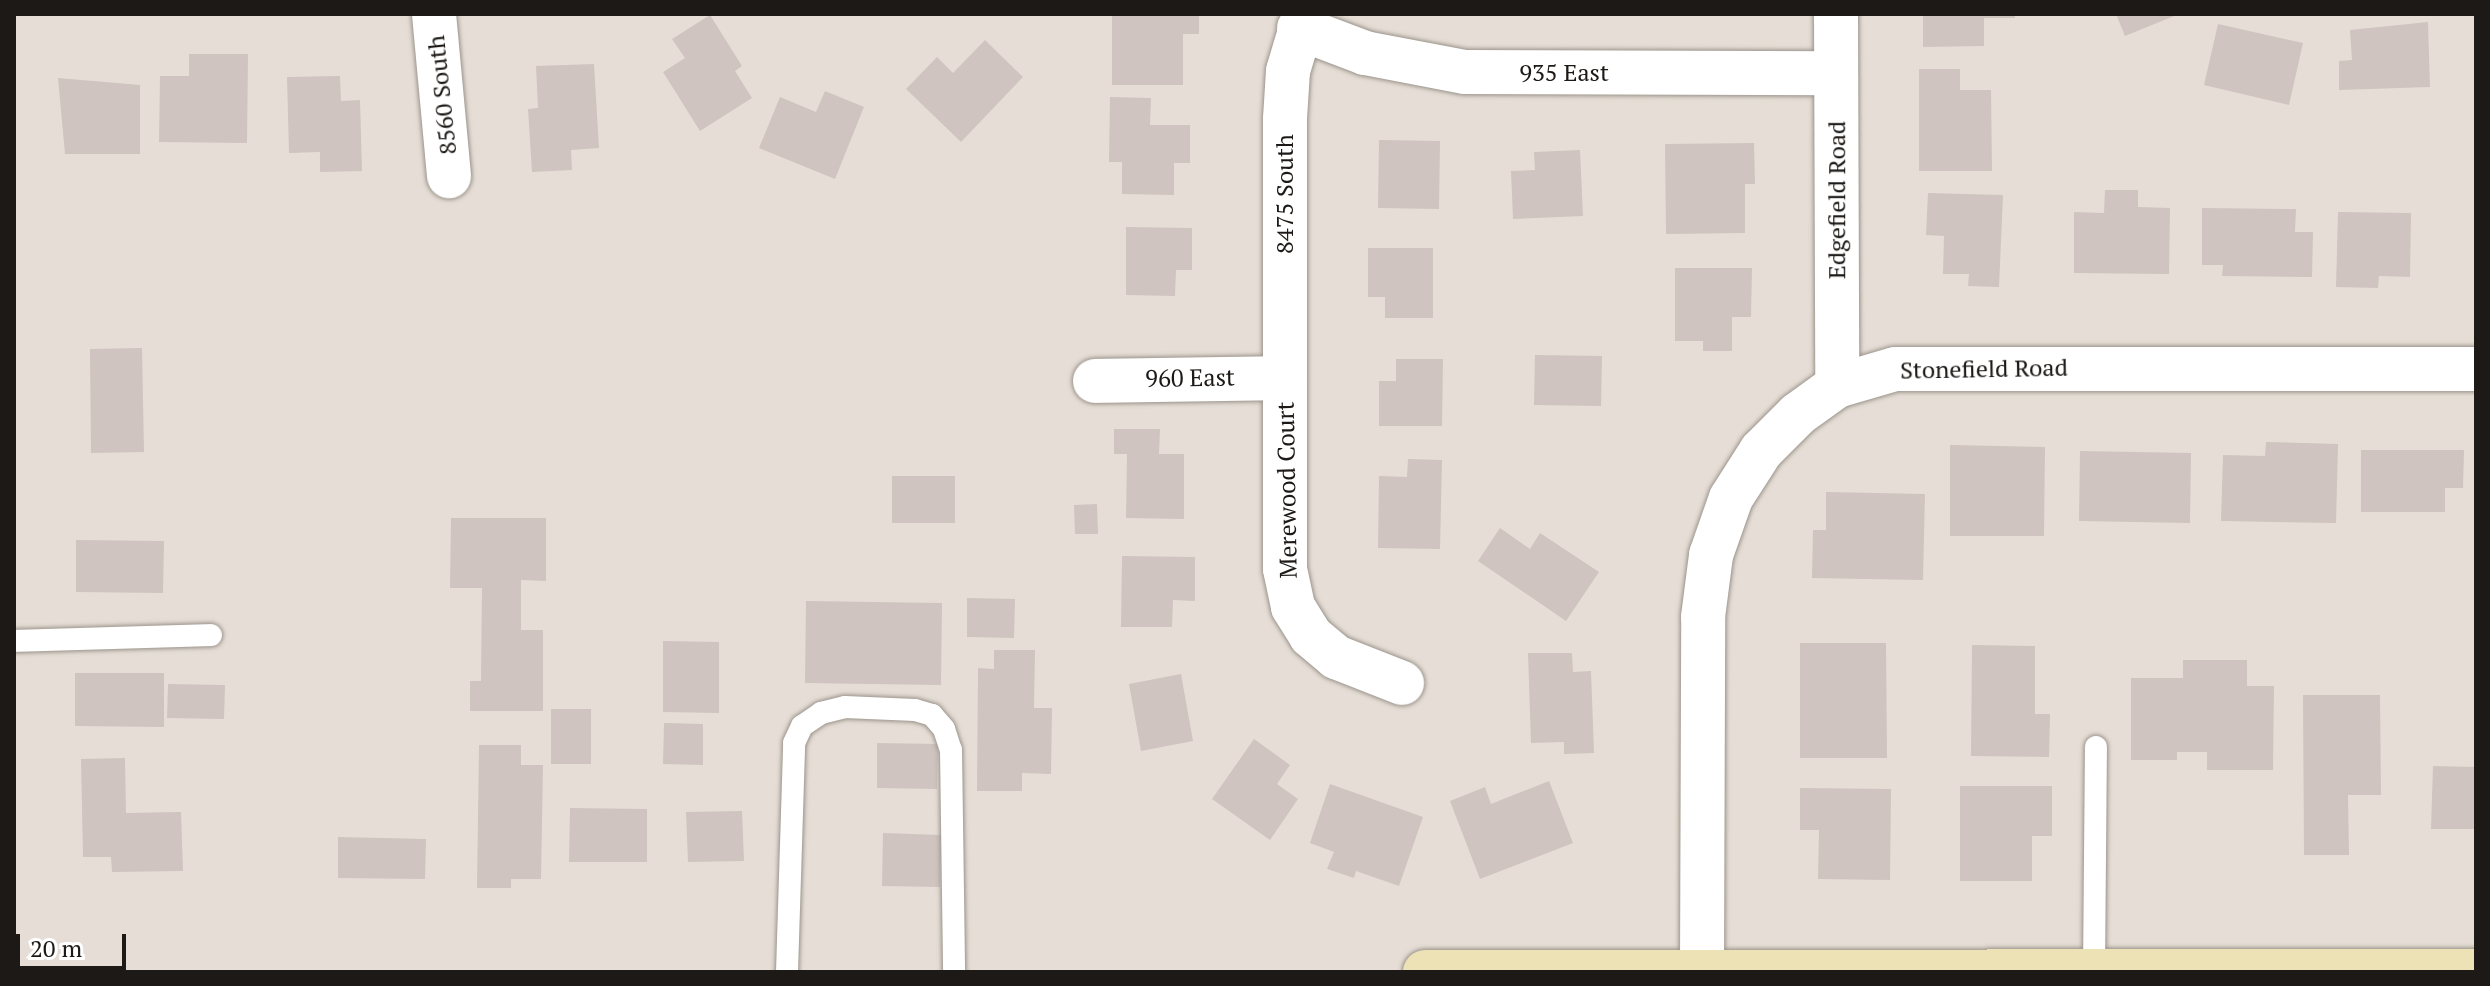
<!DOCTYPE html>
<html>
<head>
<meta charset="utf-8">
<style>
  body { margin:0 }
  #map { position:relative; width:2490px; height:986px; overflow:hidden; background:#e6ded6; font-family:"PT Serif",serif }
  div>[style] { position:absolute }
  .building>* { inset:0; background:#cfc4bf }
  .roads { filter:drop-shadow(0 0 2px #9b948c) drop-shadow(0 0 2px #9b948c) }
  .lane>* { height:22px; margin:-11px; padding:0 11px; transform-origin:11px; border-radius:11px; background:#fff }
  .street>* { height:44px; margin:-22px; padding:0 22px; transform-origin:22px; border-radius:22px; background:#fff }
  .secondary>* { height:44px; margin:-22px; padding:0 22px; transform-origin:22px; border-radius:22px; background:#ede1b6 }
  span { translate:-50% -50%; white-space:nowrap; text-align:center; line-height:1.15; -webkit-text-stroke:8px #fff; paint-order:stroke }
  .street-label { font-size:24px; color:#1c1916 }
  .frame { position:absolute; inset:0; border:16px solid #1c1916; pointer-events:none }
  .scale { position:absolute; left:16px; top:934px; width:110px; height:36px; box-sizing:border-box; border:4px solid #1c1916; border-top:0; padding-left:10px; font-size:24px; line-height:28px; white-space:nowrap; color:#1c1916; -webkit-text-stroke:6px #fff; paint-order:stroke }
</style>
</head>
<body>
<div id="map">
  <div class="building">
    <i style="clip-path:polygon(1112px 14px,1199px 14px,1199px 34px,1183px 34px,1183px 85px,1112px 85px)"></i>
    <i style="clip-path:polygon(1923px 14px,2015px 14px,2015px 18px,1984px 18px,1984px 46px,1923px 47px)"></i>
    <i style="clip-path:polygon(2116px 14px,2179px 14px,2125px 36px)"></i>
    <i style="clip-path:polygon(710px 15px,742px 66px,735px 71px,752px 98px,700px 131px,663px 72px,685px 58px,672px 39px)"></i>
    <i style="clip-path:polygon(2428px 22px,2430px 87px,2339px 90px,2339px 61px,2352px 60px,2350px 30px)"></i>
    <i style="clip-path:polygon(2218px 24px,2303px 43px,2289px 105px,2204px 85px)"></i>
    <i style="clip-path:polygon(985px 40px,1023px 77px,961px 142px,906px 89px,937px 57px,953px 73px)"></i>
    <i style="clip-path:polygon(189px 54px,248px 54px,247px 143px,159px 142px,160px 76px,189px 76px)"></i>
    <i style="clip-path:polygon(594px 64px,599px 148px,571px 150px,572px 170px,532px 172px,528px 109px,538px 108px,536px 66px)"></i>
    <i style="clip-path:polygon(1919px 69px,1960px 69px,1960px 90px,1991px 90px,1992px 171px,1919px 171px)"></i>
    <i style="clip-path:polygon(340px 76px,341px 101px,360px 100px,362px 171px,320px 172px,320px 152px,289px 153px,287px 77px)"></i>
    <i style="clip-path:polygon(58px 78px,140px 85px,140px 154px,65px 154px)"></i>
    <i style="clip-path:polygon(825px 91px,864px 107px,835px 179px,759px 148px,780px 97px,816px 112px)"></i>
    <i style="clip-path:polygon(1110px 97px,1151px 98px,1150px 125px,1190px 125px,1190px 163px,1174px 163px,1174px 195px,1122px 194px,1122px 162px,1109px 162px)"></i>
    <i style="clip-path:polygon(1379px 140px,1440px 141px,1439px 209px,1378px 208px)"></i>
    <i style="clip-path:polygon(1754px 143px,1755px 184px,1745px 184px,1745px 233px,1666px 234px,1665px 144px)"></i>
    <i style="clip-path:polygon(1580px 150px,1583px 216px,1513px 219px,1511px 171px,1535px 170px,1534px 152px)"></i>
    <i style="clip-path:polygon(2105px 190px,2138px 190px,2138px 207px,2170px 208px,2169px 274px,2074px 273px,2074px 212px,2104px 213px)"></i>
    <i style="clip-path:polygon(1928px 193px,2003px 195px,1999px 287px,1968px 286px,1969px 274px,1943px 274px,1944px 236px,1926px 235px)"></i>
    <i style="clip-path:polygon(2202px 208px,2296px 209px,2295px 232px,2313px 232px,2312px 277px,2222px 276px,2223px 265px,2202px 265px)"></i>
    <i style="clip-path:polygon(2338px 212px,2411px 213px,2410px 277px,2379px 276px,2378px 288px,2336px 287px)"></i>
    <i style="clip-path:polygon(1126px 227px,1192px 228px,1192px 270px,1176px 270px,1175px 296px,1126px 295px)"></i>
    <i style="clip-path:polygon(1368px 248px,1433px 248px,1433px 318px,1385px 318px,1385px 297px,1368px 297px)"></i>
    <i style="clip-path:polygon(1675px 268px,1752px 268px,1751px 317px,1732px 317px,1732px 351px,1703px 351px,1703px 341px,1675px 341px)"></i>
    <i style="clip-path:polygon(142px 348px,144px 452px,91px 453px,90px 349px)"></i>
    <i style="clip-path:polygon(1535px 355px,1602px 356px,1601px 406px,1534px 405px)"></i>
    <i style="clip-path:polygon(1396px 359px,1443px 359px,1442px 426px,1379px 426px,1379px 381px,1396px 381px)"></i>
    <i style="clip-path:polygon(1114px 429px,1160px 429px,1159px 454px,1184px 454px,1184px 519px,1126px 518px,1127px 454px,1114px 454px)"></i>
    <i style="clip-path:polygon(2266px 442px,2338px 444px,2336px 523px,2221px 521px,2223px 455px,2265px 456px)"></i>
    <i style="clip-path:polygon(1950px 445px,2045px 447px,2044px 536px,1950px 536px)"></i>
    <i style="clip-path:polygon(2361px 450px,2464px 450px,2463px 488px,2445px 488px,2445px 512px,2361px 512px)"></i>
    <i style="clip-path:polygon(2080px 451px,2191px 453px,2190px 523px,2079px 521px)"></i>
    <i style="clip-path:polygon(1408px 459px,1442px 460px,1440px 549px,1378px 548px,1379px 476px,1407px 477px)"></i>
    <i style="clip-path:polygon(892px 476px,955px 476px,955px 523px,892px 523px)"></i>
    <i style="clip-path:polygon(1826px 492px,1925px 494px,1923px 580px,1812px 578px,1813px 530px,1826px 530px)"></i>
    <i style="clip-path:polygon(1097px 504px,1098px 534px,1075px 534px,1074px 505px)"></i>
    <i style="clip-path:polygon(451px 518px,546px 518px,546px 581px,521px 580px,521px 630px,543px 630px,543px 711px,470px 711px,470px 681px,481px 681px,482px 588px,450px 588px)"></i>
    <i style="clip-path:polygon(1500px 528px,1530px 549px,1540px 533px,1599px 572px,1566px 621px,1478px 561px)"></i>
    <i style="clip-path:polygon(76px 540px,164px 541px,163px 593px,76px 592px)"></i>
    <i style="clip-path:polygon(1122px 556px,1195px 557px,1195px 601px,1173px 600px,1172px 627px,1121px 627px)"></i>
    <i style="clip-path:polygon(967px 598px,1015px 599px,1014px 638px,967px 637px)"></i>
    <i style="clip-path:polygon(806px 601px,942px 603px,941px 685px,805px 683px)"></i>
    <i style="clip-path:polygon(663px 641px,719px 642px,719px 713px,663px 712px)"></i>
    <i style="clip-path:polygon(1800px 643px,1886px 643px,1887px 758px,1800px 758px)"></i>
    <i style="clip-path:polygon(1972px 645px,2035px 646px,2035px 714px,2050px 714px,2049px 757px,1971px 756px)"></i>
    <i style="clip-path:polygon(994px 650px,1035px 650px,1034px 708px,1052px 708px,1051px 774px,1022px 773px,1022px 791px,977px 791px,978px 668px,994px 669px)"></i>
    <i style="clip-path:polygon(1528px 653px,1572px 653px,1573px 672px,1591px 671px,1594px 753px,1564px 754px,1564px 742px,1531px 743px)"></i>
    <i style="clip-path:polygon(2183px 660px,2247px 660px,2247px 686px,2274px 686px,2273px 770px,2207px 770px,2207px 752px,2177px 752px,2177px 760px,2131px 760px,2131px 678px,2183px 678px)"></i>
    <i style="clip-path:polygon(75px 673px,164px 673px,164px 727px,75px 726px)"></i>
    <i style="clip-path:polygon(1181px 674px,1193px 741px,1141px 751px,1129px 684px)"></i>
    <i style="clip-path:polygon(168px 684px,225px 685px,224px 719px,167px 718px)"></i>
    <i style="clip-path:polygon(2303px 695px,2380px 695px,2381px 795px,2348px 795px,2349px 855px,2304px 855px)"></i>
    <i style="clip-path:polygon(551px 709px,591px 709px,591px 764px,551px 764px)"></i>
    <i style="clip-path:polygon(664px 723px,703px 724px,703px 765px,663px 764px)"></i>
    <i style="clip-path:polygon(1254px 739px,1290px 765px,1277px 784px,1298px 799px,1270px 840px,1212px 799px)"></i>
    <i style="clip-path:polygon(877px 743px,938px 744px,937px 789px,877px 788px)"></i>
    <i style="clip-path:polygon(479px 745px,521px 745px,521px 765px,543px 765px,541px 879px,511px 879px,511px 888px,477px 888px)"></i>
    <i style="clip-path:polygon(125px 758px,126px 813px,181px 812px,183px 871px,112px 872px,111px 857px,83px 857px,81px 759px)"></i>
    <i style="clip-path:polygon(2433px 766px,2476px 767px,2476px 829px,2431px 829px)"></i>
    <i style="clip-path:polygon(1549px 781px,1573px 843px,1480px 879px,1450px 801px,1485px 787px,1491px 804px)"></i>
    <i style="clip-path:polygon(1330px 784px,1423px 817px,1399px 886px,1356px 871px,1354px 878px,1327px 869px,1334px 852px,1310px 843px)"></i>
    <i style="clip-path:polygon(1960px 786px,2052px 786px,2052px 836px,2032px 836px,2032px 881px,1960px 881px)"></i>
    <i style="clip-path:polygon(1800px 788px,1891px 789px,1890px 880px,1818px 879px,1819px 830px,1800px 830px)"></i>
    <i style="clip-path:polygon(570px 808px,647px 809px,647px 862px,569px 862px)"></i>
    <i style="clip-path:polygon(742px 811px,744px 861px,688px 862px,686px 812px)"></i>
    <i style="clip-path:polygon(883px 833px,941px 835px,940px 887px,882px 886px)"></i>
    <i style="clip-path:polygon(338px 837px,426px 839px,425px 879px,338px 878px)"></i>
  </div>
  <div class="roads">
    <div class="lane">
      <i style="left:14px;top:641px;width:197px;rotate:-1.7deg"></i>
      <i style="left:2094px;top:971px;width:224px;rotate:-89.5deg"></i>
      <i style="left:787px;top:972px;width:229px;rotate:-88.2deg"></i>
      <i style="left:794px;top:743px;width:19px;rotate:-65deg"></i>
      <i style="left:802px;top:726px;width:23px;rotate:-34deg"></i>
      <i style="left:821px;top:713px;width:25px;rotate:-14deg"></i>
      <i style="left:845px;top:707px;width:70px;rotate:2.5deg"></i>
      <i style="left:915px;top:710px;width:18px;rotate:16deg"></i>
      <i style="left:932px;top:715px;width:18px;rotate:49deg"></i>
      <i style="left:944px;top:729px;width:22px;rotate:72deg"></i>
      <i style="left:951px;top:750px;width:222px;rotate:89.2deg"></i>
    </div>
    <div class="street">
      <i style="left:434px;top:14px;width:163px;rotate:84.7deg"></i>
      <i style="left:1305px;top:14px;width:59px;rotate:106.6deg"></i>
      <i style="left:1288px;top:71px;width:48px;rotate:93.6deg"></i>
      <i style="left:1285px;top:119px;width:450px;rotate:90deg"></i>
      <i style="left:1285px;top:569px;width:39px;rotate:78deg"></i>
      <i style="left:1293px;top:607px;width:34px;rotate:58deg"></i>
      <i style="left:1311px;top:636px;width:33px;rotate:40deg"></i>
      <i style="left:1336px;top:657px;width:71px;rotate:21.5deg"></i>
      <i style="left:1836px;top:14px;width:372px;rotate:89.8deg"></i>
      <i style="left:1299px;top:28px;width:71px;rotate:20.7deg"></i>
      <i style="left:1365px;top:53px;width:102px;rotate:10.8deg"></i>
      <i style="left:1465px;top:72px;width:371px;rotate:0.2deg"></i>
      <i style="left:1095px;top:381px;width:190px;rotate:-0.9deg"></i>
      <i style="left:1702px;top:969px;width:352px;rotate:-89.8deg"></i>
      <i style="left:1703px;top:617px;width:63px;rotate:-82.6deg"></i>
      <i style="left:1711px;top:555px;width:60px;rotate:-70.7deg"></i>
      <i style="left:1731px;top:498px;width:56px;rotate:-57.4deg"></i>
      <i style="left:1761px;top:451px;width:52px;rotate:-45deg"></i>
      <i style="left:1798px;top:414px;width:48px;rotate:-35.7deg"></i>
      <i style="left:1837px;top:386px;width:60px;rotate:-16.3deg"></i>
      <i style="left:1895px;top:369px;width:581px"></i>
    </div>
    <div class="secondary">
      <i style="left:1425px;top:972px;width:1051px;rotate:-0.05deg"></i>
    </div>
  </div>
  <div class="street-label">
    <span style="left:1564px;top:73px">935 East</span>
    <span style="left:442px;top:95px;rotate:-96deg">8560 South</span>
    <span style="left:1285px;top:194px;rotate:-90deg">8475 South</span>
    <span style="left:1837px;top:200px;rotate:-90deg">Edgefield Road</span>
    <span style="left:1984px;top:369px;rotate:-1deg">Stonefield Road</span>
    <span style="left:1190px;top:378px;rotate:-1deg">960 East</span>
    <span style="left:1287px;top:490px;rotate:-91deg">Merewood Court</span>
  </div>
  <div class="frame"></div>
  <div class="scale">20 m</div>
</div>
</body>
</html>
